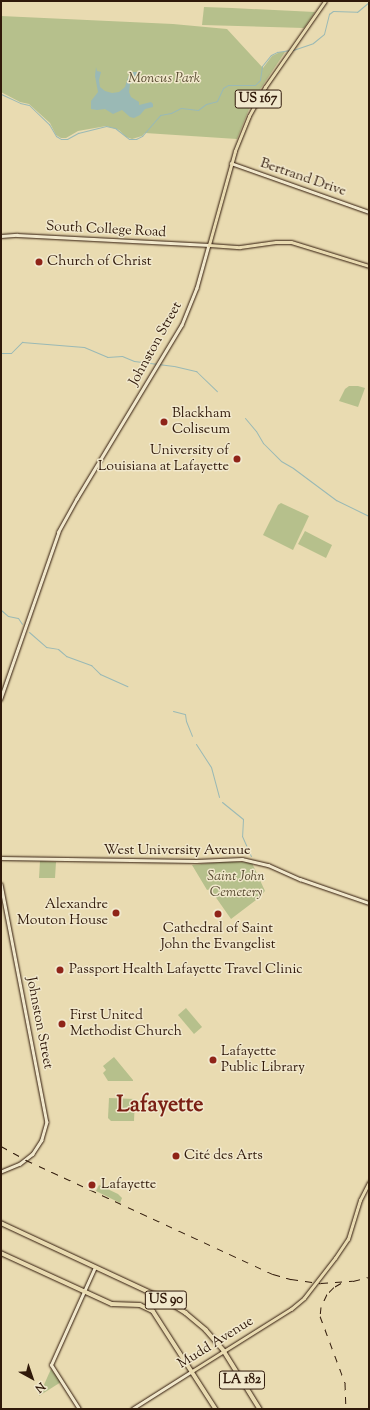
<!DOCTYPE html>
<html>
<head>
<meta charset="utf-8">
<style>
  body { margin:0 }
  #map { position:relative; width:370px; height:1410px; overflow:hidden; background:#e9dbb1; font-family:"Sorts Mill Goudy",serif }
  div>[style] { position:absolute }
  .green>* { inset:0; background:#b6c08c }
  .water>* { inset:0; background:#9ab9b5 }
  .stream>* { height:1px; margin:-0.5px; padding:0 0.5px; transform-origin:0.5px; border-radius:0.5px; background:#9ab9b5 }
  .roads { filter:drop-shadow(0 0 1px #30190a) drop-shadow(0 0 1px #30190a) }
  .secondary>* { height:2.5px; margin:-1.25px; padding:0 1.25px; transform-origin:1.25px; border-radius:1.25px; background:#f1e8cc }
  .primary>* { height:3px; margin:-1.5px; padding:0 1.5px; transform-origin:1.5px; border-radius:1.5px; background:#e9dbb1 }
  .highway>* { height:3.5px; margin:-1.75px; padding:0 1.75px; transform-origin:1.75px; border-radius:1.75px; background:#e9dbb1 }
  .rail>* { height:1px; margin-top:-0.5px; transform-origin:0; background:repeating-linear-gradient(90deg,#30190a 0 7px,transparent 0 14px) }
  .dots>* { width:11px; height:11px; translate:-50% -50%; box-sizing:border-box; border:2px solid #f1e8cc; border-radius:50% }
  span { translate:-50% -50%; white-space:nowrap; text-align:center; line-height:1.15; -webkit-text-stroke:3px #f1e8cc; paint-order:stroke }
  .shield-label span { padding:1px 3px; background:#f1e8cc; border:1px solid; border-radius:3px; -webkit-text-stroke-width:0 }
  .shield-label { font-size:13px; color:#30190a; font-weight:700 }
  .park-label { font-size:14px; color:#584b31; font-style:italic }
  .street-label { font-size:14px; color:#30190a }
  .poi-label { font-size:14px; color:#30190a }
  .left { translate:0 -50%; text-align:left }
  .right { translate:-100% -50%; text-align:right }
  .town-label { font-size:22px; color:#7a1f14; font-weight:700 }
  .frame { position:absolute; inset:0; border:2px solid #30190a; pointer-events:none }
  .north { position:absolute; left:12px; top:1358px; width:40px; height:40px; -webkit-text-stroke:3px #f1e8cc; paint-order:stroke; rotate:140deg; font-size:11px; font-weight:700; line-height:16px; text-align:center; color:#30190a }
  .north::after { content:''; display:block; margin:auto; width:14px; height:18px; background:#30190a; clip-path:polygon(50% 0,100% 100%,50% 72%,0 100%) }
</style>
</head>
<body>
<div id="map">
  <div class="green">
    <i style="clip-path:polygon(204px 7px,232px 8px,315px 12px,304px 28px,202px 25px)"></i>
    <i style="clip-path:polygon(1px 16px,173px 24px,227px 29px,263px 68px,272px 56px,280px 52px,285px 52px,259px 91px,249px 109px,237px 139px,145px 133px,142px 136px,132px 139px,126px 137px,119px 130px,106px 126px,78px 131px,66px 138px,61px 138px,56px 135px,50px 123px,29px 104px,20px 102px,1px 92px)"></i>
    <i style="clip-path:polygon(349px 386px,358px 386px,365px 388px,358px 407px,339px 401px,345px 389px)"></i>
    <i style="clip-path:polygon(281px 503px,309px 516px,293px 550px,263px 535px,278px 505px)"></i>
    <i style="clip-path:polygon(305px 531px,332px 545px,326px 558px,298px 544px)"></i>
    <i style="clip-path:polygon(40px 861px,56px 862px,55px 878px,39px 878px)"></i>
    <i style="clip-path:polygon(231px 861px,252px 863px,265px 891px,260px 896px,260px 897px,231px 919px,210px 889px,207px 890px,192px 865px)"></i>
    <i style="clip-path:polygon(186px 1008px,202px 1027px,194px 1034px,178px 1015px)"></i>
    <i style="clip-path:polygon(114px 1057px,133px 1080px,133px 1081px,108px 1081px,103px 1073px,106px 1070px,103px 1066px)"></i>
    <i style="clip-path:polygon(109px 1098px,135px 1099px,134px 1121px,111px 1121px,108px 1118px)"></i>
    <i style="clip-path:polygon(99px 1185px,118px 1194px,122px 1198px,120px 1203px,96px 1191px)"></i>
    <i style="clip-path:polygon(51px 1369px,61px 1382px,39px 1396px)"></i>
  </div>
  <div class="water">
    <i style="clip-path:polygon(96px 67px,97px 71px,101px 72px,99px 80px,100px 87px,105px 91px,112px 93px,119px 92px,125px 87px,128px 77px,131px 72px,141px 72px,138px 76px,139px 80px,130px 84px,129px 92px,131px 97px,139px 102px,139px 105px,151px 102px,153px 104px,153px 107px,145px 109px,140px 115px,134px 118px,130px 117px,122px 110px,113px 114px,105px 109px,97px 110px,91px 109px,91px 101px,98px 92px,95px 76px)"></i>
  </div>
  <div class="stream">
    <i style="left:293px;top:50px;width:21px;rotate:-19deg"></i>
    <i style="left:313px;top:43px;width:14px;rotate:-39deg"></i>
    <i style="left:324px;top:34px;width:21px;rotate:-76deg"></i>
    <i style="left:329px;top:14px;width:5px;rotate:-37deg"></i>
    <i style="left:333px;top:11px;width:24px;rotate:2deg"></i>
    <i style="left:357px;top:12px;width:16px;rotate:-40deg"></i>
    <i style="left:1px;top:94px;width:21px;rotate:25deg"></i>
    <i style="left:20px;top:103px;width:9px;rotate:13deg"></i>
    <i style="left:29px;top:105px;width:28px;rotate:44deg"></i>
    <i style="left:49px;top:124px;width:14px;rotate:60deg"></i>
    <i style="left:56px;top:136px;width:6px;rotate:31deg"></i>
    <i style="left:61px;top:139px;width:6px"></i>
    <i style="left:67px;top:139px;width:13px;rotate:-29deg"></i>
    <i style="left:78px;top:133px;width:29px;rotate:-14deg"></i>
    <i style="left:106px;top:126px;width:9px;rotate:13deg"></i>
    <i style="left:115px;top:128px;width:18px;rotate:38deg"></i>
    <i style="left:129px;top:139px;width:7px"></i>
    <i style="left:136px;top:139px;width:7px;rotate:-27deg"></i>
    <i style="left:142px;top:136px;width:28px;rotate:-49deg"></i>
    <i style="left:160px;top:115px;width:11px;rotate:-10deg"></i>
    <i style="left:171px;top:113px;width:11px;rotate:-27deg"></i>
    <i style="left:181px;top:108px;width:17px;rotate:7deg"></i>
    <i style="left:198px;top:110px;width:10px;rotate:-37deg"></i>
    <i style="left:206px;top:104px;width:11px;rotate:-15deg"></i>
    <i style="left:217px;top:101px;width:14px;rotate:-65deg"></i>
    <i style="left:223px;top:88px;width:6px;rotate:-31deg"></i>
    <i style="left:228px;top:85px;width:27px"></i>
    <i style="left:255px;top:85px;width:7px;rotate:-45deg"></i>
    <i style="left:260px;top:80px;width:14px;rotate:-82deg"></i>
    <i style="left:262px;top:66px;width:14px;rotate:-51deg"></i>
    <i style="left:271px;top:55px;width:7px;rotate:-27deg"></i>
    <i style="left:277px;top:52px;width:13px;rotate:-9deg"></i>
    <i style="left:1px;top:353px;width:10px"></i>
    <i style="left:11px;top:353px;width:16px;rotate:-45deg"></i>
    <i style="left:22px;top:342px;width:62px;rotate:4.6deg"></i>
    <i style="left:84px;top:347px;width:25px;rotate:23deg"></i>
    <i style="left:107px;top:357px;width:15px;rotate:-4deg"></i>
    <i style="left:122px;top:356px;width:13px;rotate:23deg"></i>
    <i style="left:134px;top:361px;width:40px;rotate:7.1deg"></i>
    <i style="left:174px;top:366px;width:23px;rotate:13deg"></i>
    <i style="left:196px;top:371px;width:29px;rotate:44deg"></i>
    <i style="left:245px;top:418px;width:17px;rotate:50deg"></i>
    <i style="left:256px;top:431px;width:14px;rotate:60deg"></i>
    <i style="left:263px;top:443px;width:25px;rotate:45deg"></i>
    <i style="left:281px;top:461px;width:14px;rotate:30deg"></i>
    <i style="left:293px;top:468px;width:54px;rotate:36.7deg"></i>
    <i style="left:336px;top:500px;width:37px;rotate:26deg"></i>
    <i style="left:1px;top:610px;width:9px;rotate:41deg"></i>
    <i style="left:8px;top:616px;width:10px;rotate:11deg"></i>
    <i style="left:18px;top:618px;width:7px;rotate:56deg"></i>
    <i style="left:29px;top:632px;width:23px;rotate:41deg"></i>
    <i style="left:46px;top:647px;width:12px;rotate:9deg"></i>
    <i style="left:58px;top:649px;width:11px;rotate:41deg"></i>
    <i style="left:66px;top:656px;width:27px;rotate:20deg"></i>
    <i style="left:91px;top:665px;width:13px;rotate:45deg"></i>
    <i style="left:100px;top:674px;width:30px;rotate:24deg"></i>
    <i style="left:173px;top:711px;width:12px;rotate:14deg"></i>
    <i style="left:185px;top:714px;width:7px;rotate:82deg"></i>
    <i style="left:186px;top:721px;width:16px;rotate:68deg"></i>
    <i style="left:196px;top:744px;width:27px;rotate:57deg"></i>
    <i style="left:211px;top:767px;width:31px;rotate:75deg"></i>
    <i style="left:222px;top:802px;width:27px;rotate:39deg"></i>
    <i style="left:243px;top:819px;width:17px;rotate:93deg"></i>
    <i style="left:242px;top:836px;width:22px;rotate:66deg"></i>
  </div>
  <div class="roads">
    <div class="secondary">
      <i style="left:231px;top:163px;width:146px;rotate:19.5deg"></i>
      <i style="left:1px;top:236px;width:16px;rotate:-4deg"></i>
      <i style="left:17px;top:235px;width:192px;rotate:3deg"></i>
      <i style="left:209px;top:245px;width:45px;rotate:105.6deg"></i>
      <i style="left:197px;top:288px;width:40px;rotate:112deg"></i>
      <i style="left:182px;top:325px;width:203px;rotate:121.1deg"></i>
      <i style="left:77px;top:499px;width:38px;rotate:119deg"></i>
      <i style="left:59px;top:532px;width:177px;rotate:109.2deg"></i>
      <i style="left:1px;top:858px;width:195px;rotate:0.9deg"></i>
      <i style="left:196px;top:861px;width:46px;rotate:-2.5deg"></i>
      <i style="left:242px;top:859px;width:27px;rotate:13deg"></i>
      <i style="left:268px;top:865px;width:35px;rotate:24deg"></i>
      <i style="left:300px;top:879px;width:73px;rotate:19.2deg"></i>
      <i style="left:1px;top:884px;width:242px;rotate:79.1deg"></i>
      <i style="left:47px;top:1122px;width:19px;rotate:106deg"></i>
      <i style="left:42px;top:1140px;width:17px;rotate:123deg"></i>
      <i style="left:33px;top:1154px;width:16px;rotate:142deg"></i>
      <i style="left:20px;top:1164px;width:21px;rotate:157deg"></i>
      <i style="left:79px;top:1409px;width:52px;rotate:-122.5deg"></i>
      <i style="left:51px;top:1365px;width:107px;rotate:-65.8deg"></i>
      <i style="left:132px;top:1409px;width:71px;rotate:-32.3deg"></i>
    </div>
    <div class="primary">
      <i style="left:325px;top:1px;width:105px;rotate:124.9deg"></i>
      <i style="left:265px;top:87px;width:33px;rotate:119deg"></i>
      <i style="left:249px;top:116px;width:38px;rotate:112deg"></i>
      <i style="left:235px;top:151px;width:98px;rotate:105.5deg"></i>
      <i style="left:209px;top:245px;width:31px;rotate:4deg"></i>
      <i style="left:240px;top:247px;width:36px;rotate:-8deg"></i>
      <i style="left:276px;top:242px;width:15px"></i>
      <i style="left:291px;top:242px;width:82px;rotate:17.1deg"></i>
      <i style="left:192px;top:1371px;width:117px;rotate:-32.1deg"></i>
      <i style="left:291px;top:1309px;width:17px;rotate:-40deg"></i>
      <i style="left:304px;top:1298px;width:51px;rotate:-52.2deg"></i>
      <i style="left:335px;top:1258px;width:23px;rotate:-56deg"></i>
      <i style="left:348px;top:1239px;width:41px;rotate:-72.9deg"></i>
      <i style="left:360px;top:1200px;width:20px;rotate:-63deg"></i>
    </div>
    <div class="highway">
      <i style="left:1px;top:1223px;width:178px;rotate:25deg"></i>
      <i style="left:162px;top:1298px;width:28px;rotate:32deg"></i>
      <i style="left:186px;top:1313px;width:26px;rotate:40deg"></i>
      <i style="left:206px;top:1330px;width:28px;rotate:49deg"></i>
      <i style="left:224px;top:1351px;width:68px;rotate:58.2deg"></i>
      <i style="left:1px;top:1253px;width:122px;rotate:24.7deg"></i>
      <i style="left:112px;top:1304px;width:28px;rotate:2deg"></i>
      <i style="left:140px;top:1305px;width:14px;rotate:25deg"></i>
      <i style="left:153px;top:1311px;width:117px;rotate:57.3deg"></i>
    </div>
  </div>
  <div class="rail">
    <i style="left:1px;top:1146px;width:29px;rotate:29deg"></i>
    <i style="left:26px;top:1160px;width:272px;rotate:24.8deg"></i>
    <i style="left:273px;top:1274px;width:19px;rotate:16deg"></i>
    <i style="left:291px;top:1279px;width:30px;rotate:8deg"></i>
    <i style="left:321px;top:1283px;width:32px;rotate:-4deg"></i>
    <i style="left:353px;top:1281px;width:16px;rotate:-14deg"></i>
    <i style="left:341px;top:1283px;width:8px;rotate:150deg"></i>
    <i style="left:334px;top:1287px;width:10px;rotate:135deg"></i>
    <i style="left:327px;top:1294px;width:14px;rotate:115deg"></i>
    <i style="left:321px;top:1307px;width:9px;rotate:96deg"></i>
    <i style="left:320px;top:1316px;width:72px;rotate:69.5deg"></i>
    <i style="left:345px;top:1383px;width:26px;rotate:88deg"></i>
  </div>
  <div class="dots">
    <i style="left:39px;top:262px;background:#8f2418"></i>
    <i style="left:164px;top:422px;background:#8f2418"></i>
    <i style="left:237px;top:459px;background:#8f2418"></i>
    <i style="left:116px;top:913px;background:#8f2418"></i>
    <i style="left:218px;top:914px;background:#8f2418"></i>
    <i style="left:60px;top:970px;background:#8f2418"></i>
    <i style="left:62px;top:1024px;background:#8f2418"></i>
    <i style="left:213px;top:1060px;background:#8f2418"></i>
    <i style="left:176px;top:1156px;background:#8f2418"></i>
    <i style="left:92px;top:1185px;background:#8f2418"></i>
  </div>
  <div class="shield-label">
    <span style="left:258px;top:99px">US 167</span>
    <span style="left:166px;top:1300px">US 90</span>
    <span style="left:242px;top:1380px">LA 182</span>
  </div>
  <div class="park-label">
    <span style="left:164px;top:79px">Moncus Park</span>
    <span style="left:236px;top:885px">Saint John<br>Cemetery</span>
  </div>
  <div class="street-label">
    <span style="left:303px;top:178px;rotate:19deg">Bertrand Drive</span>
    <span style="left:106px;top:230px;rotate:3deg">South College Road</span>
    <span style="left:156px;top:344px;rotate:-61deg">Johnston Street</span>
    <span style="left:177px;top:851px">West University Avenue</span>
    <span style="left:39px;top:1023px;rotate:79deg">Johnston Street</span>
    <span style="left:216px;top:1343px;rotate:-32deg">Mudd Avenue</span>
  </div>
  <div class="poi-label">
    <span class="left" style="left:47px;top:262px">Church of Christ</span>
    <span class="left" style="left:172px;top:422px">Blackham<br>Coliseum</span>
    <span class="right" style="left:229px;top:459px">University of<br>Louisiana at Lafayette</span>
    <span class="right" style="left:108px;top:913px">Alexandre<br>Mouton House</span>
    <span style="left:218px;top:937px">Cathedral of Saint<br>John the Evangelist</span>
    <span class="left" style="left:69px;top:970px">Passport Health Lafayette Travel Clinic</span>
    <span class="left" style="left:70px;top:1024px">First United<br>Methodist Church</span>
    <span class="left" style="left:221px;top:1060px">Lafayette<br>Public Library</span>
    <span class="left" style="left:184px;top:1156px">Cité des Arts</span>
    <span class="left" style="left:101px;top:1185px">Lafayette</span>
  </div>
  <div class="town-label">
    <span style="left:160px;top:1107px">Lafayette</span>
  </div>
  <div class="frame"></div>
  <div class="north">N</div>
</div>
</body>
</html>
